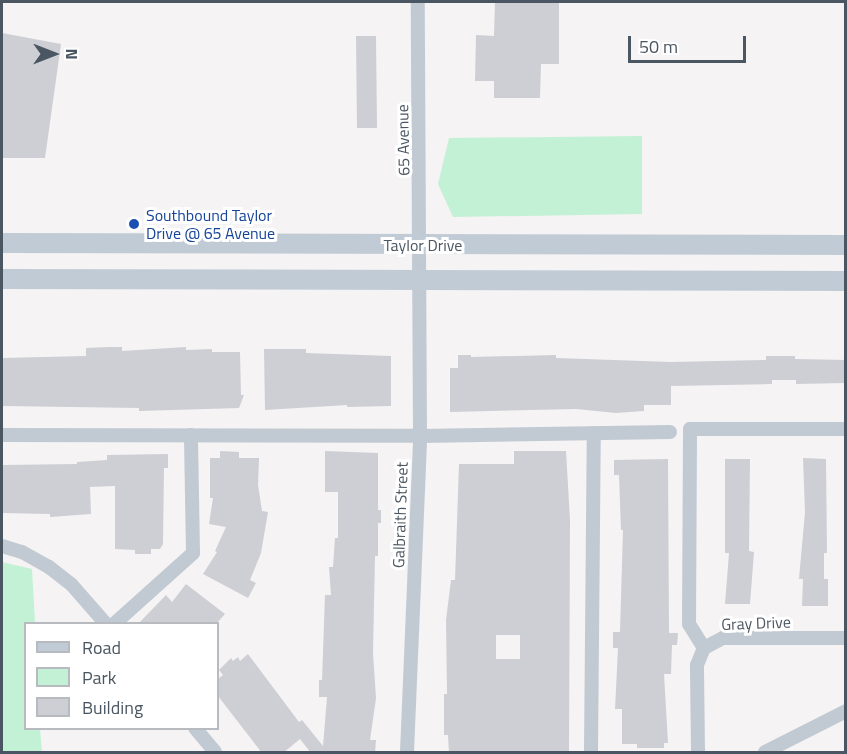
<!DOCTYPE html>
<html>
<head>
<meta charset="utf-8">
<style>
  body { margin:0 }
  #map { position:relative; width:847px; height:754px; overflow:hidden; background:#f5f3f3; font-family:"Titillium Web",sans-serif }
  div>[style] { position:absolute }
  .green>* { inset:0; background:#c3f1d5 }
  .building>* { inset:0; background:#cdcfd5 }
  .minor>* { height:14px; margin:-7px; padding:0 7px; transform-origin:7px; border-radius:7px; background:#c1cad2 }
  .secondary>* { height:20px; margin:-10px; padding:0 10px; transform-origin:10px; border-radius:10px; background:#c1cbd6 }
  .dots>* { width:16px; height:16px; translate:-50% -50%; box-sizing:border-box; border:3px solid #fff; border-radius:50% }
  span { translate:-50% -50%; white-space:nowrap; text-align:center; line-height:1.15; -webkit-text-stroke:6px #fff; paint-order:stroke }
  .street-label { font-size:16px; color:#4a5661 }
  .transit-label { font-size:16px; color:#164399 }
  .left { translate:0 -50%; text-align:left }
  .frame { position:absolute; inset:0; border:3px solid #4a5661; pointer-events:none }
  .legend { position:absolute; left:24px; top:622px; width:195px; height:108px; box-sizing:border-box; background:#fff; border:2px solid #b7bbc0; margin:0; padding:8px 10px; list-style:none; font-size:18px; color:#4a5661 }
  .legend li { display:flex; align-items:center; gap:12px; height:30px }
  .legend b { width:30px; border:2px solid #b7bbc0 }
  .north { position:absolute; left:24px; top:24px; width:60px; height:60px; -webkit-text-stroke:4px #fff; paint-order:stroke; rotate:90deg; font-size:16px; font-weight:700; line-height:24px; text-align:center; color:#4a5661 }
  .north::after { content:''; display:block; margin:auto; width:21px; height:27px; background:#4a5661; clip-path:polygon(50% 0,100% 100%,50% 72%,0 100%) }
  .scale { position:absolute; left:628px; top:36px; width:118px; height:27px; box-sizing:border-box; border:3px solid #4a5661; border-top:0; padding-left:8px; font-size:18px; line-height:21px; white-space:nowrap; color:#4a5661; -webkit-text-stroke:4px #fff; paint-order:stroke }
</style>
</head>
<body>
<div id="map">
  <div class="green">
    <i style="clip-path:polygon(642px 136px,642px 214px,453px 217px,438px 184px,449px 138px)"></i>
    <i style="clip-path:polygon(2px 562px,32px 569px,35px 623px,26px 624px,26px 728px,40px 729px,42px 752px,2px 752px)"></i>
  </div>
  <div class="building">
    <i style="clip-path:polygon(495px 2px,559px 2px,559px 64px,541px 64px,540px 98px,494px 98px,494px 81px,475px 81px,476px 35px,494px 36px)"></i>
    <i style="clip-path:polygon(2px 33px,61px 44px,45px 158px,2px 158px)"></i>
    <i style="clip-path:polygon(356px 36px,376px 36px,377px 128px,357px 128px)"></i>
    <i style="clip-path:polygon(109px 347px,122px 347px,122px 351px,186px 347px,186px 350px,212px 349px,212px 352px,240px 352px,241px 395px,244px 395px,239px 408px,139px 411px,139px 408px,2px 406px,2px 358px,86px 356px,86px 348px)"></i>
    <i style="clip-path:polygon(264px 349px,306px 349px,306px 353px,391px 356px,391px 406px,347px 407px,347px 405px,265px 410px)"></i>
    <i style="clip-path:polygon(458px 355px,471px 355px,471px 357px,556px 355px,556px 358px,671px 362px,766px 360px,766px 356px,795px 356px,795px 359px,846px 360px,846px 383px,796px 384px,796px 380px,772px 380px,772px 384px,671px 386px,671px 405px,644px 405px,644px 411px,616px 413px,576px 409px,450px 412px,450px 368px,458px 368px)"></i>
    <i style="clip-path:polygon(220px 451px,239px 452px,239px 458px,259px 458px,258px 485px,262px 511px,268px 512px,261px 553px,250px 580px,256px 583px,248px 598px,203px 574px,217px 552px,215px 551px,226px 527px,209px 524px,213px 498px,210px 498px,210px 458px,220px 458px)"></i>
    <i style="clip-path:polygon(325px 451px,378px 453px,378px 510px,381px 510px,381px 523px,378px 523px,378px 556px,375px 556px,373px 653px,376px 698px,370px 740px,376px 740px,375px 753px,311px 753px,300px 739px,283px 753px,262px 753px,218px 696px,218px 679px,223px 675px,219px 670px,231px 658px,233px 661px,238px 657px,240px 661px,248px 654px,299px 722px,302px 720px,323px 746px,327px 697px,319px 697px,319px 680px,322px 680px,325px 595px,331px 595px,329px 567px,333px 567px,335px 538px,338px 538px,338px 492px,325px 492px)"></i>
    <i style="clip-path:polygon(evenodd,514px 451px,566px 451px,570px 520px,569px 752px,449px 753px,448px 735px,444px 735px,444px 694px,447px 694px,446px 620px,451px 580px,455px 580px,459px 464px,514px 464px,514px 451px,496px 635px,520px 635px,520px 659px,496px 659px,496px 635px)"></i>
    <i style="clip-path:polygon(168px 454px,168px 468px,164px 468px,163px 544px,160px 549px,151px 549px,151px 554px,135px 554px,135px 550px,115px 549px,115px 486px,90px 487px,91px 514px,50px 517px,50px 514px,2px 513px,2px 465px,77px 464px,77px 462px,107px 460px,107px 455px)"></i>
    <i style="clip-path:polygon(803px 458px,826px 459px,827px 553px,824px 553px,824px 579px,828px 579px,828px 606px,802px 606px,803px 579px,799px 579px,805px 512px)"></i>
    <i style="clip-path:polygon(668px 459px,669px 633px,678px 633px,677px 645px,672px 645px,671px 674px,664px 674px,668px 743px,664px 743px,664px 748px,637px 748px,637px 744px,622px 744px,622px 709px,615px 709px,618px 648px,613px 648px,613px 632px,620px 632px,623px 530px,621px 530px,619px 475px,614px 475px,614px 460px)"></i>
    <i style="clip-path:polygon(725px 459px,750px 459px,749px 551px,754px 552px,750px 604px,725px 604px,729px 553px,725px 553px)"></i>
    <i style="clip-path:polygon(186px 584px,225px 614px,216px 624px,138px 624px,166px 595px,172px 602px)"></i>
  </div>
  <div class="minor">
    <i style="left:2px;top:435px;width:418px;rotate:0.1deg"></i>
    <i style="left:420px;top:436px;width:250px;rotate:-0.9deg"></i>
    <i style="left:2px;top:546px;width:21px;rotate:17deg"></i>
    <i style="left:22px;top:552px;width:31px;rotate:29deg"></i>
    <i style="left:49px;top:567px;width:28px;rotate:38deg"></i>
    <i style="left:71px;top:584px;width:53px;rotate:48.8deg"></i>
    <i style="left:114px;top:624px;width:106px;rotate:-41.9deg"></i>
    <i style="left:193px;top:553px;width:118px;rotate:-91deg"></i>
    <i style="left:704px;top:648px;width:28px;rotate:-122deg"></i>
    <i style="left:689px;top:624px;width:195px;rotate:-89.7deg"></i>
    <i style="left:690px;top:429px;width:156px"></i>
    <i style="left:195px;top:728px;width:31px;rotate:50deg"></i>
    <i style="left:407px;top:752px;width:316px;rotate:-87.6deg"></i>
    <i style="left:420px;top:436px;width:434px;rotate:-90.3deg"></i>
    <i style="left:591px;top:752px;width:319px;rotate:-89.5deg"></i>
    <i style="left:698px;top:752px;width:87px;rotate:-90.7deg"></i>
    <i style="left:697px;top:665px;width:18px;rotate:-68deg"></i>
    <i style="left:704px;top:648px;width:21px;rotate:-28deg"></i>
    <i style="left:723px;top:638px;width:123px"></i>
    <i style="left:765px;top:752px;width:91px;rotate:-26.8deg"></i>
  </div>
  <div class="secondary">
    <i style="left:2px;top:243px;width:844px;rotate:0.14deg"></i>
    <i style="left:2px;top:279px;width:844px;rotate:0.14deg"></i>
  </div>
  <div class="dots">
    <i style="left:134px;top:224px;background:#1a4fb4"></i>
  </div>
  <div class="street-label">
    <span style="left:403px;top:140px;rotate:-91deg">65 Avenue</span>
    <span style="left:423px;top:245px">Taylor Drive</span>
    <span style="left:400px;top:515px;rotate:-88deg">Galbraith Street</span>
    <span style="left:756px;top:623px;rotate:-2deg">Gray Drive</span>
  </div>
  <div class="transit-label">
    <span class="left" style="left:146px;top:224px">Southbound Taylor<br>Drive @ 65 Avenue</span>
  </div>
  <div class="frame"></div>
  <ul class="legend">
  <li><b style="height:8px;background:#c1cbd6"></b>Road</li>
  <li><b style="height:16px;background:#c3f1d5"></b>Park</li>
  <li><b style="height:16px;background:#cdcfd5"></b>Building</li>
  </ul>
  <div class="north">N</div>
  <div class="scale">50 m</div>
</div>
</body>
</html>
